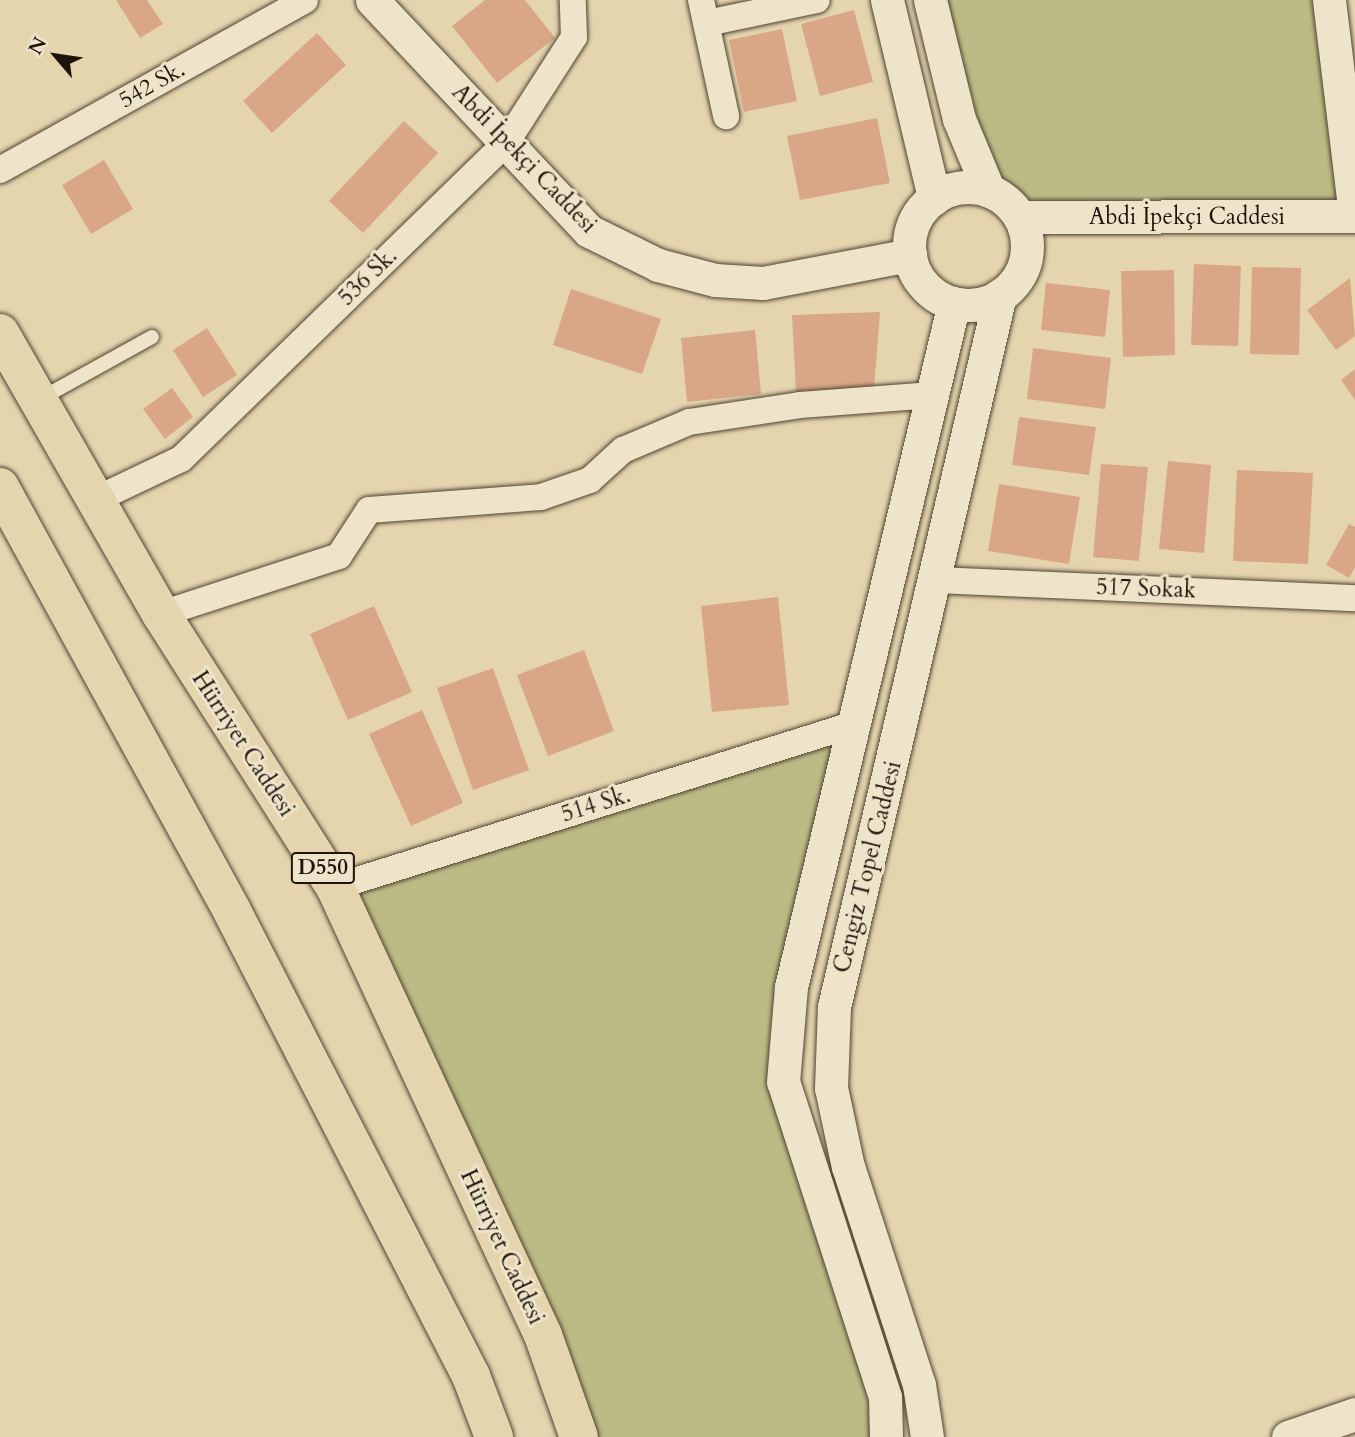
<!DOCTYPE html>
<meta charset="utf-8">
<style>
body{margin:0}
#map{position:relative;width:1355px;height:1437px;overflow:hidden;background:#e5d5ae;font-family:Cardo,serif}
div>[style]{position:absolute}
.green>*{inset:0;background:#bdbb85}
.building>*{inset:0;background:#d9a786}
.roads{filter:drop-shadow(0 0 2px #504434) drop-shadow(0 0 2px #504434)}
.service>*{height:14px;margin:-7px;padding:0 7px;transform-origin:7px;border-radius:7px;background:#eee4ca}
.minor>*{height:26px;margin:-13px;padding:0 13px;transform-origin:13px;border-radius:13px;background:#eee4ca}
.tertiary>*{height:33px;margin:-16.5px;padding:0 16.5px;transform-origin:16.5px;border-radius:16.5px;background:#eee4ca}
.tertiary>.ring{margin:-16.5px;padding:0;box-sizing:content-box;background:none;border:33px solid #eee4ca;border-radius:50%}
.trunk>*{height:38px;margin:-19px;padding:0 19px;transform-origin:19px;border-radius:19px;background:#e5d5ae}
span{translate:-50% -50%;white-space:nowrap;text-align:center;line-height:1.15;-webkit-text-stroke:6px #eee4ca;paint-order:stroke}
.shield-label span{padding:2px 5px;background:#eee4ca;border:2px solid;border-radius:5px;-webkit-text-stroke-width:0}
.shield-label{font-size:21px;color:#1f140b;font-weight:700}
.street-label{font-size:23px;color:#1f140b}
.north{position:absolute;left:21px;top:21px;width:70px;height:70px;-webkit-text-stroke:5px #eee4ca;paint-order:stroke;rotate:299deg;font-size:19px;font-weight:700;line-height:28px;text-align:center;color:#1f140b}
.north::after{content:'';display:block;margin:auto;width:24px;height:32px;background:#1f140b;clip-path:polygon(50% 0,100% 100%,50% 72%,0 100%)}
</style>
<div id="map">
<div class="green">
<i style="clip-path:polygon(930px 0,1329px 0,1355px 216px,1012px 206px,1002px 197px)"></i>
<i style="clip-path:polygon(858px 723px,783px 1082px,886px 1437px,591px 1437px,335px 887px)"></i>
</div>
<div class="building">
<i style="clip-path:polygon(116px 0,147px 0,163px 24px,140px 38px)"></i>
<i style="clip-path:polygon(485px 0,525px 0,555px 38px,497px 83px,452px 26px)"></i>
<i style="clip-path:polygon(854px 10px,873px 82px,820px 96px,801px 24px)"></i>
<i style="clip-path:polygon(782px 29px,797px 101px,744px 112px,729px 40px)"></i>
<i style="clip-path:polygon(317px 33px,346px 65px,272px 133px,243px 101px)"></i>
<i style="clip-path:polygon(877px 118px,890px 183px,800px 200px,787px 136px)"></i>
<i style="clip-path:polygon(404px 121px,438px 153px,363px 233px,329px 201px)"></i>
<i style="clip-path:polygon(104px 160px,133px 209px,91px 234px,62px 185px)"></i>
<i style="clip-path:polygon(1194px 264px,1241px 266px,1238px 346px,1191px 345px)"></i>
<i style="clip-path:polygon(1252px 267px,1301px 268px,1299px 355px,1250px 354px)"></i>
<i style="clip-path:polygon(1174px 270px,1175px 355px,1123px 357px,1121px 271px)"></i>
<i style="clip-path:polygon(1350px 278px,1355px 336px,1336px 350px,1307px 310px)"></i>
<i style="clip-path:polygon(1046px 283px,1110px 290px,1105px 337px,1041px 330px)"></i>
<i style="clip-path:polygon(571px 289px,661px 319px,642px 374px,553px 345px)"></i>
<i style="clip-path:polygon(880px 312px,874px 389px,796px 392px,792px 315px)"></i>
<i style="clip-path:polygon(207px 328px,237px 375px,203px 397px,173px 350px)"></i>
<i style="clip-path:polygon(755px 330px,761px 394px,687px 402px,681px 338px)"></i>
<i style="clip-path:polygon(1033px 348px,1111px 358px,1105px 409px,1027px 399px)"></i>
<i style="clip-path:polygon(1355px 369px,1355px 400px,1341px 380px)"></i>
<i style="clip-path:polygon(172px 388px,193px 417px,165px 439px,143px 409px)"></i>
<i style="clip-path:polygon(1019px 417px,1096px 427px,1089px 475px,1012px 465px)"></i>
<i style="clip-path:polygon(1168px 461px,1211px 465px,1204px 553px,1159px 549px)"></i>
<i style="clip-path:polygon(1101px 464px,1148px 467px,1139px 561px,1093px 557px)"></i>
<i style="clip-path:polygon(1237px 470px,1313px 473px,1308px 564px,1233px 561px)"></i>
<i style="clip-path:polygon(999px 484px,1080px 497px,1069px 564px,988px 551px)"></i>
<i style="clip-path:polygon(1349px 524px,1355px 527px,1355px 567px,1349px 578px,1326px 565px)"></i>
<i style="clip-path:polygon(778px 597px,789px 705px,712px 712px,701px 606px)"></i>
<i style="clip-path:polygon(374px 606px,412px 692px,348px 720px,310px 634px)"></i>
<i style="clip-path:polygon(584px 650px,614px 731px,548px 756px,517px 675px)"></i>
<i style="clip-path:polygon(493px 668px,529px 770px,473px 790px,437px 688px)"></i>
<i style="clip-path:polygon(422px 710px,463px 803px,411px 826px,369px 734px)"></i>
</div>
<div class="roads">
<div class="service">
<i style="left:40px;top:399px;width:128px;rotate:-29deg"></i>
</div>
<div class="minor">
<i style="left:701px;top:0;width:119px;rotate:77.8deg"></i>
<i style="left:707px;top:23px;width:112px;rotate:-11.8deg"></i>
<i style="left:0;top:170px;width:349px;rotate:-29.1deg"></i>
<i style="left:95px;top:500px;width:95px;rotate:-25.5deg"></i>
<i style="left:181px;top:459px;width:453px;rotate:-44.2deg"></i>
<i style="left:506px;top:143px;width:126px;rotate:-57.3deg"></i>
<i style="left:574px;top:37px;width:37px;rotate:-92deg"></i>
<i style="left:938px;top:580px;width:417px;rotate:2.5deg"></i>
<i style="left:161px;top:614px;width:187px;rotate:-18deg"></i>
<i style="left:339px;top:556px;width:55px;rotate:-56.9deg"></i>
<i style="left:369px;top:510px;width:172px;rotate:-4.3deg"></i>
<i style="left:541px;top:497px;width:52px;rotate:-19.1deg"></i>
<i style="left:590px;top:480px;width:45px;rotate:-42.3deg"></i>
<i style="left:623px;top:450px;width:72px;rotate:-23deg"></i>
<i style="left:689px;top:422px;width:112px;rotate:-8.7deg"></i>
<i style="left:800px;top:405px;width:133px;rotate:-4.3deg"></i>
<i style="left:335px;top:887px;width:548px;rotate:-17.41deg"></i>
</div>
<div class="tertiary">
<i style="left:372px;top:0;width:317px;rotate:46.8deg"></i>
<i style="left:589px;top:231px;width:77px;rotate:26.2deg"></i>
<i style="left:658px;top:265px;width:59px;rotate:14.7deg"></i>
<i style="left:715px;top:280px;width:48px;rotate:3.6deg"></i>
<i style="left:763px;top:283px;width:150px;rotate:-10.8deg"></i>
<i style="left:887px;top:0;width:204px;rotate:76.6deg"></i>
<i style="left:930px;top:0;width:122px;rotate:76.3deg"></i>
<i style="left:959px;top:119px;width:78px;rotate:67.4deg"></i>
<i style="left:1329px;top:0;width:217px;rotate:83.1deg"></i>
<i class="ring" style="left:909px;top:187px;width:85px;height:85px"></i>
<i style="left:1020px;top:217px;width:335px;rotate:-0.2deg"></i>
<i style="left:886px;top:1437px;width:40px;rotate:-91.4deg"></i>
<i style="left:885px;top:1397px;width:331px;rotate:-107.9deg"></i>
<i style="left:783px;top:1082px;width:95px;rotate:-85.2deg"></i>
<i style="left:791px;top:987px;width:703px;rotate:-76.6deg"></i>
<i style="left:927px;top:1437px;width:53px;rotate:-98.7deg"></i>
<i style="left:919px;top:1385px;width:229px;rotate:-108deg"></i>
<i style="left:848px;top:1167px;width:81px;rotate:-102.1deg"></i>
<i style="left:831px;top:1088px;width:81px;rotate:-87.9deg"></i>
<i style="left:834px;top:1007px;width:731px;rotate:-76.88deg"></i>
<i style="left:1288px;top:1437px;width:71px;rotate:-18.9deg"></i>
</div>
<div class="trunk">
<i style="left:0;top:333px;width:324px;rotate:60.2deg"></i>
<i style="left:161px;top:614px;width:324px;rotate:57.5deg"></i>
<i style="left:335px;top:887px;width:494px;rotate:65.1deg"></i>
<i style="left:543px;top:1335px;width:108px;rotate:70.6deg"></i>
<i style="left:0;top:487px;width:483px;rotate:61.3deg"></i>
<i style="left:232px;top:911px;width:523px;rotate:62.8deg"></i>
<i style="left:471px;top:1376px;width:65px;rotate:69.3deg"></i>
</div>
</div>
<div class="shield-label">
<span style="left:323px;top:868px">D550</span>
</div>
<div class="street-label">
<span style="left:152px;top:85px;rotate:-29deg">542 Sk.</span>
<span style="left:524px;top:159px;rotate:46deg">Abdi İpekçi Caddesi</span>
<span style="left:1187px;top:217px">Abdi İpekçi Caddesi</span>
<span style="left:368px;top:277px;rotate:-44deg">536 Sk.</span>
<span style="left:1146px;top:589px;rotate:2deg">517 Sokak</span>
<span style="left:243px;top:744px;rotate:57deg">Hürriyet Caddesi</span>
<span style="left:596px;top:805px;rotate:-17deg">514 Sk.</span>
<span style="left:868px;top:867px;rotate:-76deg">Cengiz Topel Caddesi</span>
<span style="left:502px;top:1247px;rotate:65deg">Hürriyet Caddesi</span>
</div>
<div class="north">N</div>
</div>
